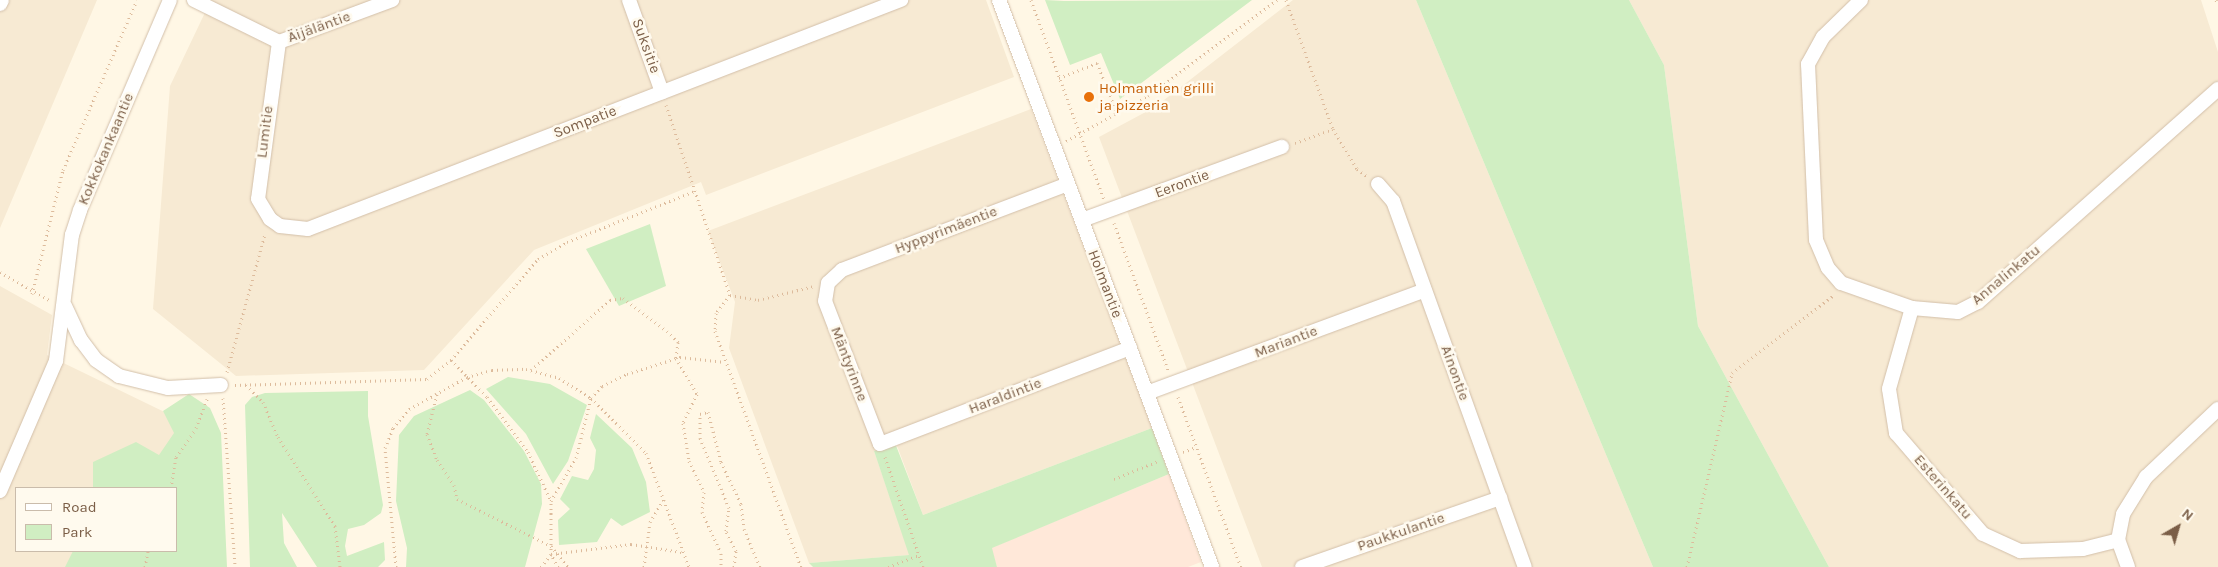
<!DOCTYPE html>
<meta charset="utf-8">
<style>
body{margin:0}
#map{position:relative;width:2218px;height:567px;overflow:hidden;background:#fff7e5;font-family:Karla,sans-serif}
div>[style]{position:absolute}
.residential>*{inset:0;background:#f7ead3}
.commercial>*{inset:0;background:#ffe8d9}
.green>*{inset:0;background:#d0eec2}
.path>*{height:3px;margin-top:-1.5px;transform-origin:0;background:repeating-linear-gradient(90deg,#ddbb9c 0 1px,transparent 0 5px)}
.roads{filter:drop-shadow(0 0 1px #d2bfa9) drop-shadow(0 0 1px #d2bfa9)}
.minor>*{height:14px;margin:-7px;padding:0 7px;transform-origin:7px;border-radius:7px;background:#fff}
.dots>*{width:14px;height:14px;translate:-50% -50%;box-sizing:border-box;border:2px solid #fffaee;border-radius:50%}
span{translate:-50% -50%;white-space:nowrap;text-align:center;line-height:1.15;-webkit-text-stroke:5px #fffaee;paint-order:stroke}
.street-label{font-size:15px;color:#7b5e47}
.food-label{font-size:15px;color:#c56008}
.left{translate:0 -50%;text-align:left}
.legend{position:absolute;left:15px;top:487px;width:162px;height:65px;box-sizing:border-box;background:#fffaee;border:1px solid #cabcab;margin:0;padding:6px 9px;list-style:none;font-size:15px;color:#7b5e47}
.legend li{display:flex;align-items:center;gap:10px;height:25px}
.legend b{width:25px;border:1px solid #cabcab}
.north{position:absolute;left:2153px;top:502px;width:50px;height:50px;-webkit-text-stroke:4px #fffaee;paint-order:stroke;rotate:38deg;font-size:14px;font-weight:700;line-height:20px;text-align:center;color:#7b5e47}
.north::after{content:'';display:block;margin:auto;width:18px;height:22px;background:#7b5e47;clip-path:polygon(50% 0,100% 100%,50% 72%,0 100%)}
</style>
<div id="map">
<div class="residential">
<i style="clip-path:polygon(0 0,97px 0,0 228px)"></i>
<i style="clip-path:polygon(211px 0,986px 0,1014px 77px,706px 195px,701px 182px,534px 250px,424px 370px,236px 376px,153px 309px,170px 86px)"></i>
<i style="clip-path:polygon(1293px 0,1416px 0,1653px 567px,1262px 567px,1099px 137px,1155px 107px)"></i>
<i style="clip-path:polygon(1629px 0,2201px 0,2218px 52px,2218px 567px,1829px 567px,1698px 326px,1664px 65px)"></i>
<i style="clip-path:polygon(1031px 109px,1152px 428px,923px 515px,896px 443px,874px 451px,910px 555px,809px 563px,729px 348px,735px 302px,708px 231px)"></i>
<i style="clip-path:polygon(0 286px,52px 315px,47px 355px,183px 421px,147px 488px,16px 488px,16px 551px,114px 551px,105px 567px,0 567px)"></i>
</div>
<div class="commercial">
<i style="clip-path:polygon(1169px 474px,1201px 562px,1188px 567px,997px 567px,991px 548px)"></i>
</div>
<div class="green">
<i style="clip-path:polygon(1045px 0,1064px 1px,1252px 0,1120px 99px,1101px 53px,1070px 65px)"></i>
<i style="clip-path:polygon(1416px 0,1629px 0,1664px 65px,1698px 326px,1829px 567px,1653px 567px)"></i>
<i style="clip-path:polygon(650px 224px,666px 286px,619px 306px,586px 249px)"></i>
<i style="clip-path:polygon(508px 377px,550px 384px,587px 405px,568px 461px,553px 484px,526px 434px,486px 389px)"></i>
<i style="clip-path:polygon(470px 390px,484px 400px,524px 451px,541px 484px,542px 504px,525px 567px,406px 567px,407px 548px,396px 501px,399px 435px,414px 416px)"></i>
<i style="clip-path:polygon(368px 391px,368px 416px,383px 505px,381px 513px,364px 525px,348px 529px,345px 546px,347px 556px,384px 542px,385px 560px,378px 567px,317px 567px,282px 513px,284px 543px,297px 567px,250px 567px,245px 405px,252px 397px,265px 393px)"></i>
<i style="clip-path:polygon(189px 394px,210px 408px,221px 433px,227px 567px,65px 567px,73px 551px,176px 551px,176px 488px,93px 488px,93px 462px,136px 442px,159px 455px,174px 433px,163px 411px)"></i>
<i style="clip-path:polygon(596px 414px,632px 448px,646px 482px,650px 512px,622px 526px,611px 518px,597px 542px,559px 545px,558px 520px,570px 509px,560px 499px,572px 476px,588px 480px,594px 469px,596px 450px,590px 438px)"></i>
<i style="clip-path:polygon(1152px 428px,1169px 474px,992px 548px,997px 567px,813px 567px,809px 563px,909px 555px,874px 451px,895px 443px,923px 515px)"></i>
</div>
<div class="path">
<i style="left:1031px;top:0;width:212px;rotate:69.9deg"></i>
<i style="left:1286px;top:0;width:137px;rotate:70deg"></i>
<i style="left:1333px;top:129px;width:47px;rotate:59deg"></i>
<i style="left:1357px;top:169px;width:14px;rotate:36deg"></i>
<i style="left:2216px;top:0;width:4px;rotate:63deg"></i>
<i style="left:1059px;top:78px;width:41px;rotate:-21.5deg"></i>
<i style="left:1097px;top:63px;width:54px;rotate:68.2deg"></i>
<i style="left:666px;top:105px;width:200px;rotate:71.4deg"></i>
<i style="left:730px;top:295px;width:23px;rotate:128deg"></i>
<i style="left:716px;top:313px;width:18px;rotate:93deg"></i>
<i style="left:715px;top:331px;width:251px;rotate:70deg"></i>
<i style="left:1066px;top:141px;width:94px;rotate:-28.8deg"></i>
<i style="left:1148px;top:96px;width:161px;rotate:-36.7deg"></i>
<i style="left:1295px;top:143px;width:40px;rotate:-20.2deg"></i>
<i style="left:1114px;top:223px;width:157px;rotate:69.8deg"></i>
<i style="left:0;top:272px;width:56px;rotate:29.7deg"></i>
<i style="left:32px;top:294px;width:128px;rotate:-76deg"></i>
<i style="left:63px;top:170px;width:185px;rotate:-66.5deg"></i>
<i style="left:730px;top:295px;width:28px;rotate:10deg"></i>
<i style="left:758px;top:300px;width:58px;rotate:-14deg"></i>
<i style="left:451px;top:360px;width:52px;rotate:45.8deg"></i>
<i style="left:487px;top:397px;width:69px;rotate:53.3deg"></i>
<i style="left:528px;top:452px;width:54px;rotate:64.9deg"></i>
<i style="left:531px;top:370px;width:106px;rotate:-41.5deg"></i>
<i style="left:610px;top:300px;width:13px;rotate:-9deg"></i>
<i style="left:623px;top:298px;width:55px;rotate:36.9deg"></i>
<i style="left:667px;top:331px;width:16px;rotate:45deg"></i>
<i style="left:678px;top:342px;width:16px;rotate:97deg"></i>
<i style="left:676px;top:358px;width:42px;rotate:59.7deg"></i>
<i style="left:697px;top:394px;width:32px;rotate:116deg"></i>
<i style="left:683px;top:423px;width:38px;rotate:81deg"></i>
<i style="left:689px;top:461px;width:34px;rotate:64deg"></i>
<i style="left:704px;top:492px;width:20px;rotate:96deg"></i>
<i style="left:702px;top:512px;width:45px;rotate:65.1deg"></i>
<i style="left:721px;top:553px;width:14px;rotate:90deg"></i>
<i style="left:227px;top:372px;width:143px;rotate:-74.6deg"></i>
<i style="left:235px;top:385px;width:192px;rotate:-1.8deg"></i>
<i style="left:427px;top:379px;width:31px;rotate:-38deg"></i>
<i style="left:451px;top:360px;width:133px;rotate:-49.3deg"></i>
<i style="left:538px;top:259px;width:34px;rotate:-30deg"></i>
<i style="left:567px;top:242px;width:138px;rotate:-21.7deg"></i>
<i style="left:246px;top:385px;width:24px;rotate:45deg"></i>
<i style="left:263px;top:402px;width:38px;rotate:67deg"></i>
<i style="left:278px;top:437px;width:106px;rotate:57.4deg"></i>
<i style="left:335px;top:526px;width:41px;rotate:83deg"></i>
<i style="left:437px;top:394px;width:41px;rotate:104deg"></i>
<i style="left:427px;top:434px;width:28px;rotate:69deg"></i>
<i style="left:437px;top:460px;width:30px;rotate:56deg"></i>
<i style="left:454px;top:485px;width:14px;rotate:78deg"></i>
<i style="left:457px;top:499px;width:105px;rotate:26.6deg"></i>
<i style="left:551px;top:546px;width:27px;rotate:51deg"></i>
<i style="left:1178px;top:397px;width:181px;rotate:69.7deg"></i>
<i style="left:223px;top:398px;width:169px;rotate:85.9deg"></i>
<i style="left:1183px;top:452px;width:14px;rotate:-21deg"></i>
<i style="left:885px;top:457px;width:116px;rotate:70.9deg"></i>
<i style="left:1114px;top:479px;width:48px;rotate:-22.2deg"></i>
<i style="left:171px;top:488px;width:31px;rotate:-81deg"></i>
<i style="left:176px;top:457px;width:35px;rotate:-55deg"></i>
<i style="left:196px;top:428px;width:31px;rotate:-69deg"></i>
<i style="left:145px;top:567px;width:16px;rotate:-79deg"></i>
<i style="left:396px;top:567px;width:120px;rotate:-95.3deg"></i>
<i style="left:385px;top:448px;width:22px;rotate:-68deg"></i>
<i style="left:393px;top:428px;width:25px;rotate:-50deg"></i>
<i style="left:409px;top:409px;width:66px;rotate:-28.9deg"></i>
<i style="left:467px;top:377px;width:26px;rotate:-16deg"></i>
<i style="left:492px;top:370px;width:34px;rotate:-2deg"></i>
<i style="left:526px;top:369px;width:34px;rotate:15deg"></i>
<i style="left:559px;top:378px;width:38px;rotate:32deg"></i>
<i style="left:591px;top:398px;width:78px;rotate:45deg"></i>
<i style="left:646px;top:453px;width:122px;rotate:69.3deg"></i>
<i style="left:541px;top:567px;width:16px;rotate:-52deg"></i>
<i style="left:551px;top:554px;width:53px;rotate:-90deg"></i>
<i style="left:551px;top:501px;width:50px;rotate:-59.8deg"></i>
<i style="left:576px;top:458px;width:62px;rotate:-76deg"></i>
<i style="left:591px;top:398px;width:16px;rotate:-47deg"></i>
<i style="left:602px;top:386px;width:28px;rotate:-26deg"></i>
<i style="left:627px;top:374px;width:56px;rotate:-17.8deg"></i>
<i style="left:680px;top:357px;width:45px;rotate:6.3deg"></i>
<i style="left:558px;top:567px;width:15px;rotate:-118deg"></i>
<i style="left:551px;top:554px;width:81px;rotate:-7.1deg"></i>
<i style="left:631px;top:544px;width:51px;rotate:9.1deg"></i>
<i style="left:644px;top:567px;width:45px;rotate:-82.4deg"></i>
<i style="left:650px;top:522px;width:27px;rotate:-59deg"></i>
<i style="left:734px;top:567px;width:16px;rotate:-83deg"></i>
<i style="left:736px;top:551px;width:22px;rotate:-117deg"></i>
<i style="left:726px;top:531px;width:23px;rotate:-83deg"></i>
<i style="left:729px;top:508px;width:76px;rotate:-112.5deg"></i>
<i style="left:700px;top:438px;width:24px;rotate:-90deg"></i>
<i style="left:700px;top:414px;width:8px;rotate:-14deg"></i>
<i style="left:708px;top:412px;width:52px;rotate:75.4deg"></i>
<i style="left:721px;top:462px;width:47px;rotate:64.5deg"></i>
<i style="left:741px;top:504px;width:25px;rotate:83deg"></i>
<i style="left:744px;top:529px;width:41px;rotate:67.2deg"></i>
<i style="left:888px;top:567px;width:33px;rotate:-21deg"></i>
<i style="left:1687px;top:567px;width:199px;rotate:-76.9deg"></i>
<i style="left:1732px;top:373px;width:128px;rotate:-37.4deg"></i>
</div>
<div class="roads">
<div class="minor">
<i style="left:194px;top:0;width:95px;rotate:26.3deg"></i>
<i style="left:279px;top:42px;width:121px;rotate:-20.4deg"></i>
<i style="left:629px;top:0;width:98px;rotate:70.3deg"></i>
<i style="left:999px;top:0;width:606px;rotate:69.41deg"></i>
<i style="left:1861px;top:0;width:53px;rotate:135.8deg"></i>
<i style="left:1823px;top:37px;width:31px;rotate:119deg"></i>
<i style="left:1808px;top:64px;width:176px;rotate:87.4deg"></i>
<i style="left:1816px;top:240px;width:30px;rotate:67deg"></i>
<i style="left:1828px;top:268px;width:20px;rotate:49deg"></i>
<i style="left:1841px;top:283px;width:75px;rotate:19.4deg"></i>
<i style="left:1912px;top:308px;width:46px;rotate:5deg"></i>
<i style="left:1958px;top:312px;width:22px;rotate:-27deg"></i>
<i style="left:1978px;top:302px;width:321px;rotate:-41.6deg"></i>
<i style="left:0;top:4px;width:4px;rotate:-63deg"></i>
<i style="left:279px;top:42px;width:158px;rotate:97.6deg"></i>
<i style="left:258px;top:199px;width:23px;rotate:59deg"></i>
<i style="left:270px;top:219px;width:12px;rotate:35deg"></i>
<i style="left:280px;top:226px;width:28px;rotate:6deg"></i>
<i style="left:308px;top:229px;width:636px;rotate:-21.12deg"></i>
<i style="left:1068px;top:184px;width:242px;rotate:159.2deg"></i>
<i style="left:842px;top:270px;width:19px;rotate:137deg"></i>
<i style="left:828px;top:283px;width:18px;rotate:99deg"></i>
<i style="left:825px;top:301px;width:153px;rotate:69deg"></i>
<i style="left:880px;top:444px;width:268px;rotate:-21deg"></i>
<i style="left:1378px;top:184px;width:23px;rotate:49deg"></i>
<i style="left:1393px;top:201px;width:389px;rotate:70.2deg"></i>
<i style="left:1082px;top:220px;width:213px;rotate:-20.1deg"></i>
<i style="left:65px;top:306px;width:38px;rotate:65deg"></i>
<i style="left:81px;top:340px;width:25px;rotate:53deg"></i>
<i style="left:96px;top:360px;width:28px;rotate:35deg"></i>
<i style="left:119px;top:376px;width:50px;rotate:13.8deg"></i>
<i style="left:168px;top:388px;width:53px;rotate:-3.2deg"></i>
<i style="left:1912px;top:308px;width:84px;rotate:105.9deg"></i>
<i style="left:1889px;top:389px;width:45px;rotate:81deg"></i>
<i style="left:1896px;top:433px;width:133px;rotate:49.3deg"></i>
<i style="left:1983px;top:534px;width:41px;rotate:24.7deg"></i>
<i style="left:2020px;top:551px;width:63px;rotate:-1.8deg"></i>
<i style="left:2083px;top:549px;width:36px;rotate:-14deg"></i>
<i style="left:1147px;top:393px;width:296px;rotate:-20.3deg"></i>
<i style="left:0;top:491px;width:142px;rotate:-66.7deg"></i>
<i style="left:56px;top:361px;width:127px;rotate:-82.8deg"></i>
<i style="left:72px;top:235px;width:26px;rotate:-72deg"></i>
<i style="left:80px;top:210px;width:228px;rotate:-66.8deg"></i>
<i style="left:1302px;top:567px;width:210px;rotate:-19.2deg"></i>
<i style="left:2128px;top:567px;width:29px;rotate:-110deg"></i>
<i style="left:2118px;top:540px;width:26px;rotate:-79deg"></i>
<i style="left:2123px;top:514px;width:44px;rotate:-58.1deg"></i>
<i style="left:2146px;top:477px;width:99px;rotate:-43.4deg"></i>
</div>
</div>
<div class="dots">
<i style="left:1089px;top:97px;background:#e8710a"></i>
</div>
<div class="street-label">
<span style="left:319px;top:27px;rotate:-20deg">Äijäläntie</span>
<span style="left:646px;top:46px;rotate:70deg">Suksitie</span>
<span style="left:585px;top:122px;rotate:-21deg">Sompatie</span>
<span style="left:265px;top:132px;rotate:-83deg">Lumitie</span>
<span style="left:106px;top:149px;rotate:-67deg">Kokkokankaantie</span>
<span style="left:1182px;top:184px;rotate:-20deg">Eerontie</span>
<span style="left:946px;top:230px;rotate:-21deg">Hyppyrimäentie</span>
<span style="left:2006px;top:275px;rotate:-40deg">Annalinkatu</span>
<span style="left:1105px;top:284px;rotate:69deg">Holmantie</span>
<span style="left:1286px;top:342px;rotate:-21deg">Mariantie</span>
<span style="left:849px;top:364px;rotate:69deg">Mäntyrinne</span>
<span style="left:1455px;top:373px;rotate:70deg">Ainontie</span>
<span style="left:1005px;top:396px;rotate:-21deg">Haraldintie</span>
<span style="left:1943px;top:487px;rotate:49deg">Esterinkatu</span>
<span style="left:1401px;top:532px;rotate:-19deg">Paukkulantie</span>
</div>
<div class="food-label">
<span class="left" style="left:1099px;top:97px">Holmantien grilli<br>ja pizzeria</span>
</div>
<ul class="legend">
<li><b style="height:6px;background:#fff"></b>Road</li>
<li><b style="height:14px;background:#d0eec2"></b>Park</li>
</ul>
<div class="north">N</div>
</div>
